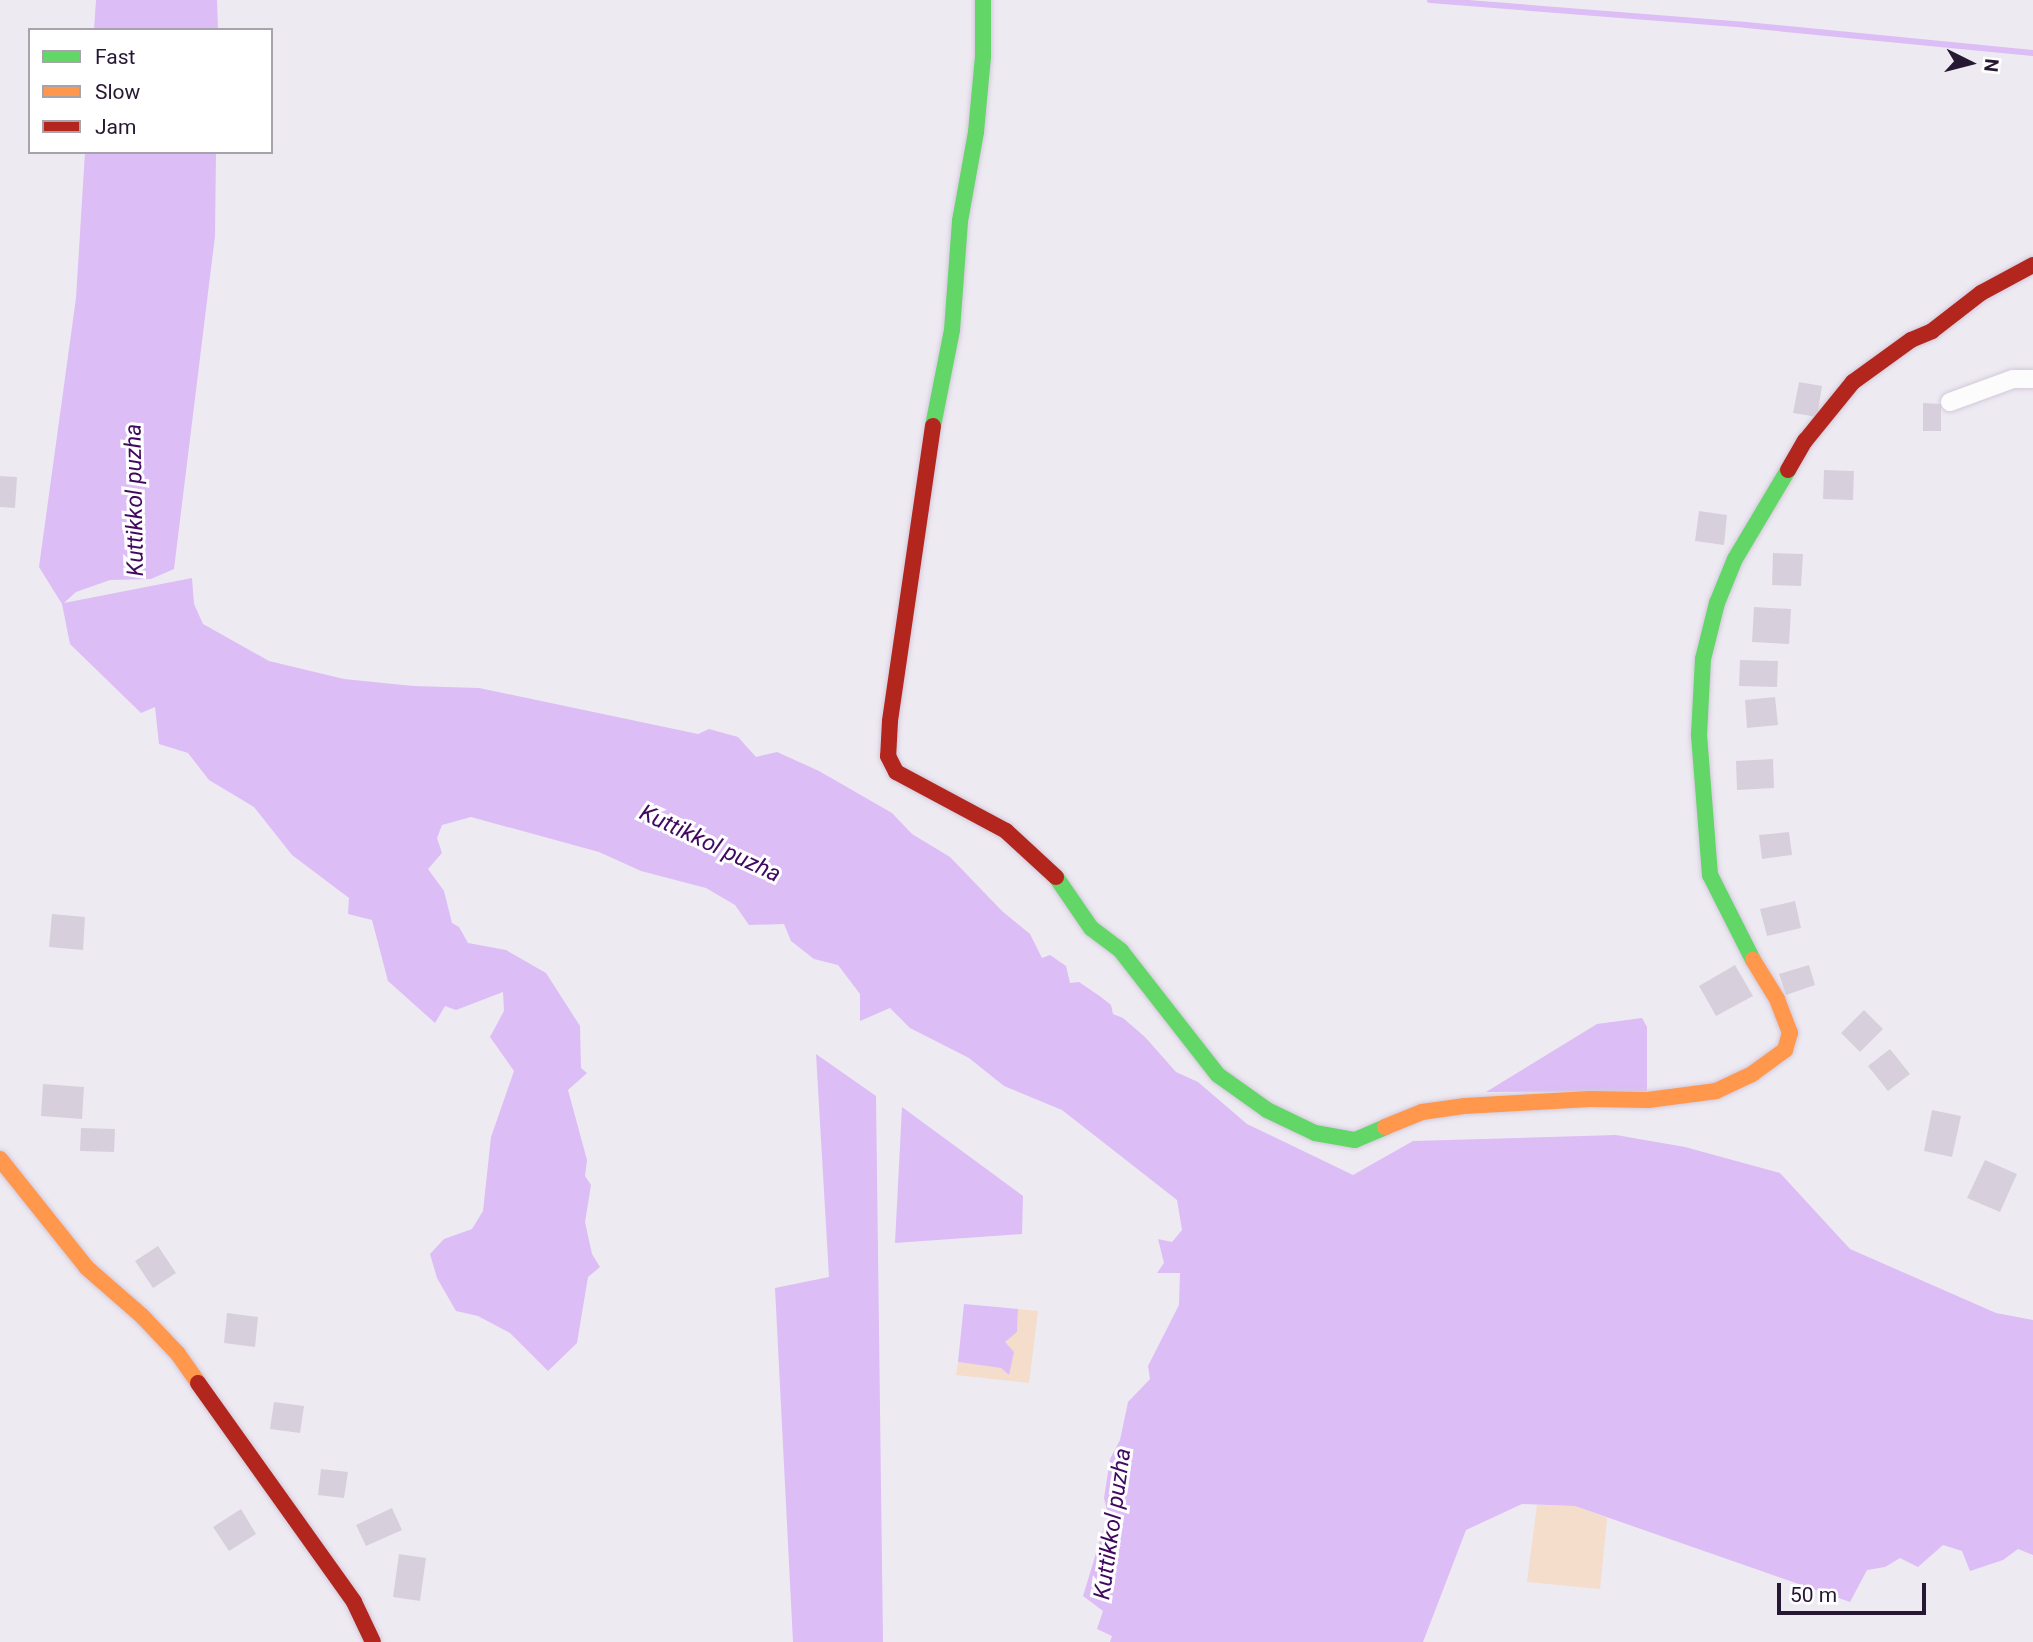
<!DOCTYPE html>
<style>
body{margin:0}
#map{position:relative;width:2033px;height:1642px;overflow:hidden;background:#eeeaf2;font-family:Roboto,sans-serif}
div>[style]{position:absolute}
.green>*{inset:0;background:#f4ddca}
.water>*{inset:0;background:#dcbdf6}
.stream>*{height:6px;margin:-3px;padding:0 3px;transform-origin:3px;border-radius:3px;background:#dcbdf6}
.building>*{inset:0;background:#d7d0dc}
.roads{filter:drop-shadow(0 0 2px #d2c9da) drop-shadow(0 0 2px #d2c9da)}
.street>*{height:18px;margin:-9px;padding:0 9px;transform-origin:9px;border-radius:9px;background:#fcfcfd}
.fast>*{height:16px;margin:-8px;padding:0 8px;transform-origin:8px;border-radius:8px;background:#63d668}
.slow>*{height:16px;margin:-8px;padding:0 8px;transform-origin:8px;border-radius:8px;background:#ff974d}
.jam>*{height:16px;margin:-8px;padding:0 8px;transform-origin:8px;border-radius:8px;background:#b3261e}
span{translate:-50% -50%;white-space:nowrap;text-align:center;line-height:1.15;-webkit-text-stroke:6px #fff;paint-order:stroke}
.water-label{font-size:23px;color:#40085f;font-style:italic}
.legend{position:absolute;left:28px;top:28px;width:245px;height:126px;box-sizing:border-box;background:#fff;border:2px solid #a8a2ad;margin:0;padding:9px 12px;list-style:none;font-size:21px;color:#261732}
.legend li{display:flex;align-items:center;gap:14px;height:35px}
.legend b{width:35px;border:2px solid #a8a2ad}
.north{position:absolute;left:1935px;top:28px;width:70px;height:70px;-webkit-text-stroke:5px #fff;paint-order:stroke;rotate:96deg;font-size:19px;font-weight:700;line-height:28px;text-align:center;color:#261732}
.north::after{content:'';display:block;margin:auto;width:24px;height:32px;background:#261732;clip-path:polygon(50% 0,100% 100%,50% 72%,0 100%)}
.scale{position:absolute;left:1777px;top:1583px;width:149px;height:32px;box-sizing:border-box;border:4px solid #261732;border-top:0;padding-left:9px;font-size:21px;line-height:24px;white-space:nowrap;color:#261732;-webkit-text-stroke:5px #fff;paint-order:stroke}
</style>
<div id="map">
<div class="green">
<i style="clip-path:polygon(1018px 1309px,1038px 1311px,1029px 1383px,956px 1375px,958px 1362px,1001px 1368px,1009px 1375px,1005px 1342px,1017px 1332px)"></i>
<i style="clip-path:polygon(1537px 1505px,1575px 1506px,1607px 1518px,1600px 1589px,1527px 1582px)"></i>
</div>
<div class="water">
<i style="clip-path:polygon(96px 0,217px 0,218px 30px,94px 30px)"></i>
<i style="clip-path:polygon(85px 152px,216px 152px,215px 236px,174px 569px,151px 579px,110px 580px,76px 592px,64px 603px,192px 578px,194px 604px,203px 624px,269px 661px,344px 679px,413px 686px,479px 688px,698px 734px,709px 729px,738px 737px,756px 757px,777px 752px,819px 771px,892px 813px,912px 834px,950px 857px,1002px 911px,1030px 934px,1042px 958px,1050px 955px,1066px 966px,1070px 983px,1079px 982px,1101px 997px,1111px 1005px,1113px 1014px,1123px 1018px,1145px 1037px,1176px 1072px,1198px 1082px,1247px 1124px,1353px 1175px,1413px 1141px,1616px 1135px,1685px 1147px,1780px 1173px,1850px 1249px,1996px 1313px,2033px 1320px,2033px 1555px,2018px 1549px,2003px 1560px,1970px 1571px,1962px 1551px,1943px 1545px,1918px 1567px,1900px 1558px,1885px 1567px,1867px 1570px,1850px 1602px,1575px 1506px,1522px 1504px,1466px 1530px,1423px 1642px,1110px 1642px,1112px 1636px,1097px 1629px,1103px 1611px,1083px 1596px,1108px 1514px,1104px 1498px,1110px 1459px,1120px 1440px,1128px 1402px,1150px 1379px,1148px 1366px,1179px 1305px,1180px 1273px,1157px 1273px,1164px 1263px,1158px 1239px,1172px 1242px,1182px 1230px,1177px 1200px,1062px 1110px,1004px 1086px,969px 1058px,910px 1028px,890px 1008px,860px 1021px,860px 994px,838px 965px,814px 959px,791px 941px,784px 924px,749px 925px,735px 905px,706px 888px,641px 871px,599px 852px,471px 817px,442px 825px,437px 838px,442px 853px,428px 869px,444px 891px,452px 923px,459px 927px,468px 943px,506px 950px,546px 973px,580px 1026px,581px 1068px,587px 1073px,568px 1090px,587px 1160px,585px 1176px,591px 1185px,585px 1222px,592px 1254px,600px 1267px,588px 1277px,577px 1343px,548px 1371px,510px 1333px,478px 1316px,456px 1311px,437px 1278px,430px 1254px,444px 1239px,472px 1229px,483px 1211px,491px 1137px,514px 1071px,490px 1037px,504px 1011px,503px 992px,456px 1010px,445px 1006px,435px 1023px,388px 981px,372px 920px,348px 914px,349px 898px,292px 855px,254px 807px,209px 780px,188px 753px,159px 744px,155px 707px,141px 713px,70px 644px,62px 604px,39px 567px,76px 298px)"></i>
<i style="clip-path:polygon(1642px 1018px,1647px 1027px,1647px 1091px,1486px 1092px,1597px 1024px)"></i>
<i style="clip-path:polygon(816px 1054px,876px 1096px,883px 1642px,793px 1642px,775px 1288px,829px 1277px)"></i>
<i style="clip-path:polygon(902px 1107px,1023px 1196px,1022px 1234px,895px 1243px)"></i>
<i style="clip-path:polygon(964px 1304px,1018px 1309px,1017px 1332px,1005px 1342px,1014px 1352px,1009px 1375px,1001px 1368px,958px 1362px)"></i>
</div>
<div class="stream">
<i style="left:1430px;top:0;width:317px;rotate:4.5deg"></i>
<i style="left:1746px;top:25px;width:288px;rotate:5.6deg"></i>
</div>
<div class="building">
<i style="clip-path:polygon(1799px 382px,1822px 386px,1817px 417px,1793px 413px)"></i>
<i style="clip-path:polygon(1923px 403px,1941px 404px,1941px 431px,1923px 431px)"></i>
<i style="clip-path:polygon(1824px 470px,1854px 471px,1853px 500px,1823px 499px)"></i>
<i style="clip-path:polygon(0 476px,17px 477px,15px 508px,0 507px)"></i>
<i style="clip-path:polygon(1699px 511px,1727px 515px,1724px 545px,1695px 541px)"></i>
<i style="clip-path:polygon(1773px 553px,1803px 554px,1801px 586px,1772px 585px)"></i>
<i style="clip-path:polygon(1754px 607px,1791px 609px,1789px 644px,1752px 642px)"></i>
<i style="clip-path:polygon(1740px 660px,1778px 661px,1777px 687px,1739px 686px)"></i>
<i style="clip-path:polygon(1775px 697px,1778px 725px,1747px 728px,1745px 700px)"></i>
<i style="clip-path:polygon(1773px 759px,1774px 788px,1737px 790px,1736px 761px)"></i>
<i style="clip-path:polygon(1789px 832px,1792px 855px,1762px 859px,1759px 835px)"></i>
<i style="clip-path:polygon(1795px 901px,1801px 928px,1767px 936px,1760px 909px)"></i>
<i style="clip-path:polygon(52px 914px,85px 917px,83px 950px,49px 947px)"></i>
<i style="clip-path:polygon(1735px 965px,1753px 996px,1716px 1016px,1699px 986px)"></i>
<i style="clip-path:polygon(1809px 965px,1815px 985px,1786px 995px,1779px 974px)"></i>
<i style="clip-path:polygon(1864px 1010px,1883px 1029px,1860px 1052px,1841px 1033px)"></i>
<i style="clip-path:polygon(1890px 1049px,1910px 1074px,1888px 1091px,1868px 1066px)"></i>
<i style="clip-path:polygon(43px 1084px,84px 1087px,82px 1119px,41px 1116px)"></i>
<i style="clip-path:polygon(1932px 1110px,1961px 1116px,1952px 1157px,1924px 1151px)"></i>
<i style="clip-path:polygon(81px 1128px,115px 1129px,114px 1152px,80px 1151px)"></i>
<i style="clip-path:polygon(1985px 1160px,2017px 1174px,2000px 1212px,1967px 1198px)"></i>
<i style="clip-path:polygon(158px 1246px,176px 1273px,153px 1288px,135px 1261px)"></i>
<i style="clip-path:polygon(227px 1313px,258px 1317px,255px 1347px,224px 1343px)"></i>
<i style="clip-path:polygon(274px 1402px,304px 1406px,300px 1433px,270px 1429px)"></i>
<i style="clip-path:polygon(321px 1469px,348px 1472px,344px 1498px,318px 1495px)"></i>
<i style="clip-path:polygon(392px 1508px,402px 1530px,366px 1546px,356px 1525px)"></i>
<i style="clip-path:polygon(241px 1509px,256px 1534px,229px 1551px,213px 1527px)"></i>
<i style="clip-path:polygon(399px 1554px,426px 1558px,420px 1601px,393px 1597px)"></i>
</div>
<div class="roads">
<div class="street">
<i style="left:1950px;top:402px;width:67px;rotate:-20.1deg"></i>
<i style="left:2013px;top:379px;width:20px"></i>
</div>
<div class="fast">
<i style="left:933px;top:426px;width:98px;rotate:-78.8deg"></i>
<i style="left:952px;top:330px;width:109px;rotate:-85.8deg"></i>
<i style="left:960px;top:221px;width:90px;rotate:-79.8deg"></i>
<i style="left:976px;top:132px;width:76px;rotate:-84.7deg"></i>
<i style="left:983px;top:56px;width:56px;rotate:-90deg"></i>
<i style="left:1056px;top:877px;width:62px;rotate:55.5deg"></i>
<i style="left:1091px;top:928px;width:38px;rotate:37deg"></i>
<i style="left:1121px;top:951px;width:157px;rotate:52deg"></i>
<i style="left:1218px;top:1075px;width:60px;rotate:35.5deg"></i>
<i style="left:1267px;top:1110px;width:53px;rotate:25.6deg"></i>
<i style="left:1315px;top:1133px;width:41px;rotate:9.9deg"></i>
<i style="left:1355px;top:1140px;width:33px;rotate:-23deg"></i>
<i style="left:1753px;top:960px;width:95px;rotate:-116.8deg"></i>
<i style="left:1710px;top:875px;width:140px;rotate:-94.5deg"></i>
<i style="left:1699px;top:735px;width:76px;rotate:-87deg"></i>
<i style="left:1703px;top:659px;width:58px;rotate:-76deg"></i>
<i style="left:1717px;top:603px;width:48px;rotate:-67.8deg"></i>
<i style="left:1735px;top:559px;width:104px;rotate:-59.2deg"></i>
</div>
<div class="slow">
<i style="left:1385px;top:1127px;width:40px;rotate:-22deg"></i>
<i style="left:1422px;top:1112px;width:42px;rotate:-8.1deg"></i>
<i style="left:1464px;top:1106px;width:126px;rotate:-3.2deg"></i>
<i style="left:1590px;top:1099px;width:58px;rotate:1deg"></i>
<i style="left:1648px;top:1100px;width:69px;rotate:-7.5deg"></i>
<i style="left:1716px;top:1091px;width:40px;rotate:-25deg"></i>
<i style="left:1752px;top:1074px;width:41px;rotate:-36deg"></i>
<i style="left:1785px;top:1050px;width:18px;rotate:-74deg"></i>
<i style="left:1790px;top:1033px;width:36px;rotate:-111deg"></i>
<i style="left:1777px;top:999px;width:46px;rotate:-121.6deg"></i>
<i style="left:0;top:1159px;width:139px;rotate:51.4deg"></i>
<i style="left:87px;top:1268px;width:73px;rotate:41.1deg"></i>
<i style="left:142px;top:1316px;width:52px;rotate:46.5deg"></i>
<i style="left:178px;top:1354px;width:35px;rotate:55deg"></i>
</div>
<div class="jam">
<i style="left:933px;top:426px;width:298px;rotate:98.3deg"></i>
<i style="left:890px;top:721px;width:35px;rotate:93deg"></i>
<i style="left:888px;top:756px;width:18px;rotate:63deg"></i>
<i style="left:896px;top:772px;width:125px;rotate:28.2deg"></i>
<i style="left:1006px;top:831px;width:68px;rotate:42.6deg"></i>
<i style="left:1788px;top:470px;width:34px;rotate:-60deg"></i>
<i style="left:1805px;top:441px;width:76px;rotate:-50.9deg"></i>
<i style="left:1853px;top:382px;width:72px;rotate:-35.9deg"></i>
<i style="left:1911px;top:340px;width:23px;rotate:-23deg"></i>
<i style="left:1932px;top:331px;width:62px;rotate:-37.8deg"></i>
<i style="left:1981px;top:293px;width:59px;rotate:-28.3deg"></i>
<i style="left:198px;top:1383px;width:269px;rotate:54.5deg"></i>
<i style="left:354px;top:1602px;width:44px;rotate:64.6deg"></i>
</div>
</div>
<div class="water-label">
<span style="left:135px;top:500px;rotate:-91deg">Kuttikkol puzha</span>
<span style="left:710px;top:844px;rotate:25deg">Kuttikkol puzha</span>
<span style="left:1113px;top:1524px;rotate:-82deg">Kuttikkol puzha</span>
</div>
<ul class="legend">
<li><b style="height:9px;background:#63d668"></b>Fast</li>
<li><b style="height:9px;background:#ff974d"></b>Slow</li>
<li><b style="height:9px;background:#b3261e"></b>Jam</li>
</ul>
<div class="north">N</div>
<div class="scale">50 m</div>
</div>
